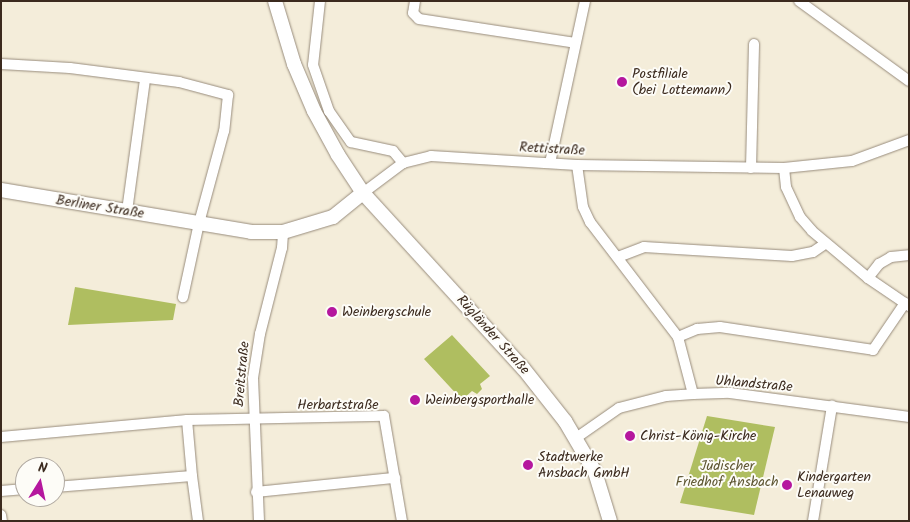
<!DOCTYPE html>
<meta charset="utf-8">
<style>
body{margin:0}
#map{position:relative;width:910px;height:522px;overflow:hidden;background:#f4edda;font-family:Kalam,sans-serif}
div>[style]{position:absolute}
.green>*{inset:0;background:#afbe60}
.roads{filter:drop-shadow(0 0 1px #988c7c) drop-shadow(0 0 1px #988c7c)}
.street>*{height:10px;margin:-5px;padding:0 5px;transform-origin:5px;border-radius:5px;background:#fff}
.secondary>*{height:14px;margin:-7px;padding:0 7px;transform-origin:7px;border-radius:7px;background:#fff}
.dots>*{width:14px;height:14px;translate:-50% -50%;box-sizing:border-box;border:2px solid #fdfcf7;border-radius:50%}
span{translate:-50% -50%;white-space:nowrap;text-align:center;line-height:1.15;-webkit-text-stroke:4px #fdfcf7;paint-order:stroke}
.poi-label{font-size:14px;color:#3b2a1e}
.left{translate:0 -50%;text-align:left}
.street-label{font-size:14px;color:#3b2a1e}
.park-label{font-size:14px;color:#5e5632}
.frame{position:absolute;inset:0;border:2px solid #3b2a1e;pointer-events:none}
.north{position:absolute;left:15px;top:457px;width:50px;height:50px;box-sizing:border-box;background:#fdfcf7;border:1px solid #afa8a0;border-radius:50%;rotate:10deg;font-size:14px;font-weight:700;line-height:20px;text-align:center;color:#3b2a1e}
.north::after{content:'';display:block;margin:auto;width:18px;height:22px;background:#b5179e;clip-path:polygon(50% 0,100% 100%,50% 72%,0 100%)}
</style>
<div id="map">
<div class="green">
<i style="clip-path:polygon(75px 287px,176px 304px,173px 320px,68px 325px)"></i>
<i style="clip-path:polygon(452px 335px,490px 376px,480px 384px,482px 389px,477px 394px,472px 391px,462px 400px,424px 359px)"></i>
<i style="clip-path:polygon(707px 416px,775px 427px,754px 515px,680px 503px)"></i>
</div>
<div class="roads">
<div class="street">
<i style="left:320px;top:1px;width:64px;rotate:96.2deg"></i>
<i style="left:313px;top:65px;width:49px;rotate:70.8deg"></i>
<i style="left:329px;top:111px;width:38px;rotate:55deg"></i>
<i style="left:351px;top:142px;width:43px;rotate:12.1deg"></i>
<i style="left:393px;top:151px;width:16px;rotate:50deg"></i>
<i style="left:415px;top:1px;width:12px;rotate:99deg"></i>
<i style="left:413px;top:13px;width:8px;rotate:45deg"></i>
<i style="left:419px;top:19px;width:158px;rotate:8.7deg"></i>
<i style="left:799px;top:1px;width:136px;rotate:36deg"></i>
<i style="left:1px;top:64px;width:69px;rotate:3.3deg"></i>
<i style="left:70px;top:68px;width:110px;rotate:7.3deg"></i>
<i style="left:179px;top:82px;width:51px;rotate:14.9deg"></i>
<i style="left:228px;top:95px;width:36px;rotate:96deg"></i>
<i style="left:224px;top:131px;width:95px;rotate:105.2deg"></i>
<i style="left:199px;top:223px;width:76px;rotate:102.2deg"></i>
<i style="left:550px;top:163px;width:166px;rotate:-77.8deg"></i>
<i style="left:577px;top:165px;width:42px;rotate:81.9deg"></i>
<i style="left:583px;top:207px;width:17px;rotate:65deg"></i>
<i style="left:590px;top:222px;width:145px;rotate:52.6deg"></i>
<i style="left:678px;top:337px;width:59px;rotate:75.3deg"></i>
<i style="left:751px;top:168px;width:124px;rotate:-88.6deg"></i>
<i style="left:784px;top:168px;width:19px;rotate:84deg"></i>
<i style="left:786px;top:187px;width:33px;rotate:65deg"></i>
<i style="left:800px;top:217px;width:18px;rotate:49deg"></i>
<i style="left:812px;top:231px;width:73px;rotate:40deg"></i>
<i style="left:868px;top:278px;width:50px;rotate:34.3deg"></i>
<i style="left:363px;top:193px;width:50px;rotate:-36.9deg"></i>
<i style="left:403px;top:163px;width:29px;rotate:-14deg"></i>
<i style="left:431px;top:156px;width:146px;rotate:3.5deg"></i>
<i style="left:577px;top:165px;width:207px;rotate:0.8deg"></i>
<i style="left:784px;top:168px;width:68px;rotate:-5.9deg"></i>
<i style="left:852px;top:161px;width:61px;rotate:-20.2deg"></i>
<i style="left:127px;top:211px;width:133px;rotate:-82.2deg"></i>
<i style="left:618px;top:257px;width:28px;rotate:-21deg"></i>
<i style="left:644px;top:247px;width:148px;rotate:3.5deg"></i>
<i style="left:792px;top:256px;width:21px;rotate:-11deg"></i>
<i style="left:813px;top:252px;width:14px;rotate:-34deg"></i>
<i style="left:868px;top:278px;width:18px;rotate:-52deg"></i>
<i style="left:879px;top:264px;width:14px;rotate:-30deg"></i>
<i style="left:891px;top:257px;width:18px;rotate:-6deg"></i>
<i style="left:678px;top:337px;width:21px;rotate:-23deg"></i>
<i style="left:697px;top:329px;width:23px;rotate:-5deg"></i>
<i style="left:720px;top:327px;width:155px;rotate:8.5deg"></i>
<i style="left:873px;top:350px;width:57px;rotate:-55.8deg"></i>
<i style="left:1px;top:437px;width:187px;rotate:-5.2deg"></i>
<i style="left:187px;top:420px;width:197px;rotate:-1.2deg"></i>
<i style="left:384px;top:416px;width:107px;rotate:80.3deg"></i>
<i style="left:576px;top:438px;width:52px;rotate:-34.9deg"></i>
<i style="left:619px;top:408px;width:49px;rotate:-14.3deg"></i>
<i style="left:666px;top:396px;width:27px;rotate:-4deg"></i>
<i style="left:693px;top:394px;width:37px;rotate:-2deg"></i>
<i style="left:730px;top:393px;width:181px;rotate:7.6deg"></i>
<i style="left:192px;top:476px;width:45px;rotate:82.4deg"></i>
<i style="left:55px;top:487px;width:137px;rotate:-4.6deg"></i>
<i style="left:192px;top:476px;width:56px;rotate:-95.1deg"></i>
<i style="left:1px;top:491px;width:24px;rotate:-5deg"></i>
<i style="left:256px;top:492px;width:140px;rotate:-5.8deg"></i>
<i style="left:1px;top:515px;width:6px;rotate:81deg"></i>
<i style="left:259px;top:521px;width:143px;rotate:-92.4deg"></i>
<i style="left:253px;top:378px;width:45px;rotate:-81deg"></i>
<i style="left:260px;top:334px;width:89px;rotate:-75.7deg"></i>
<i style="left:282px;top:248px;width:16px;rotate:-86deg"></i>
<i style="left:813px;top:521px;width:117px;rotate:-80.6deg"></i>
</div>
<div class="secondary">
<i style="left:275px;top:1px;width:66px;rotate:73.2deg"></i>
<i style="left:294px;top:64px;width:51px;rotate:66.9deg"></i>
<i style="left:314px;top:111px;width:50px;rotate:61.4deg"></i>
<i style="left:338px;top:155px;width:45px;rotate:56.7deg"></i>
<i style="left:363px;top:193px;width:237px;rotate:47.6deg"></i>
<i style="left:523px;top:368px;width:68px;rotate:51.6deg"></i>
<i style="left:565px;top:421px;width:59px;rotate:59.5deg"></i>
<i style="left:595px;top:472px;width:51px;rotate:73deg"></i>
<i style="left:1px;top:190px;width:254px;rotate:9.5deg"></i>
<i style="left:251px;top:232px;width:32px"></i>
<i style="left:283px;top:232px;width:52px;rotate:-16.7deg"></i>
<i style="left:333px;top:217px;width:38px;rotate:-39deg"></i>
</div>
</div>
<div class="dots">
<i style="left:622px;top:82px;background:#b5179e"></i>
<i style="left:332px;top:312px;background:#b5179e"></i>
<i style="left:415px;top:400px;background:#b5179e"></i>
<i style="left:630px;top:436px;background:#b5179e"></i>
<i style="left:528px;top:465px;background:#b5179e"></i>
<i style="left:787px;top:485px;background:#b5179e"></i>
</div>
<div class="poi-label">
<span class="left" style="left:632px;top:82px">Postfiliale<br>(bei Lottemann)</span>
<span class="left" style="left:342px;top:312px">Weinbergschule</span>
<span class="left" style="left:425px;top:400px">Weinbergsporthalle</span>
<span class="left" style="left:640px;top:436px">Christ-König-Kirche</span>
<span class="left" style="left:538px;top:465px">Stadtwerke<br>Ansbach GmbH</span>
<span class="left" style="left:797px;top:485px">Kindergarten<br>Lenauweg</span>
</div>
<div class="street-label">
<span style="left:552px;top:149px;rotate:3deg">Rettistraße</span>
<span style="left:100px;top:207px;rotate:9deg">Berliner Straße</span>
<span style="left:493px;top:335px;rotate:48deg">Rügländer Straße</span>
<span style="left:242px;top:374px;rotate:-85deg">Breitstraße</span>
<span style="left:754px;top:384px;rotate:5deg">Uhlandstraße</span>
<span style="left:338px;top:405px">Herbartstraße</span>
</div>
<div class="park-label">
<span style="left:727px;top:474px">Jüdischer<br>Friedhof Ansbach</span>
</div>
<div class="frame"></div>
<div class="north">N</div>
</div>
